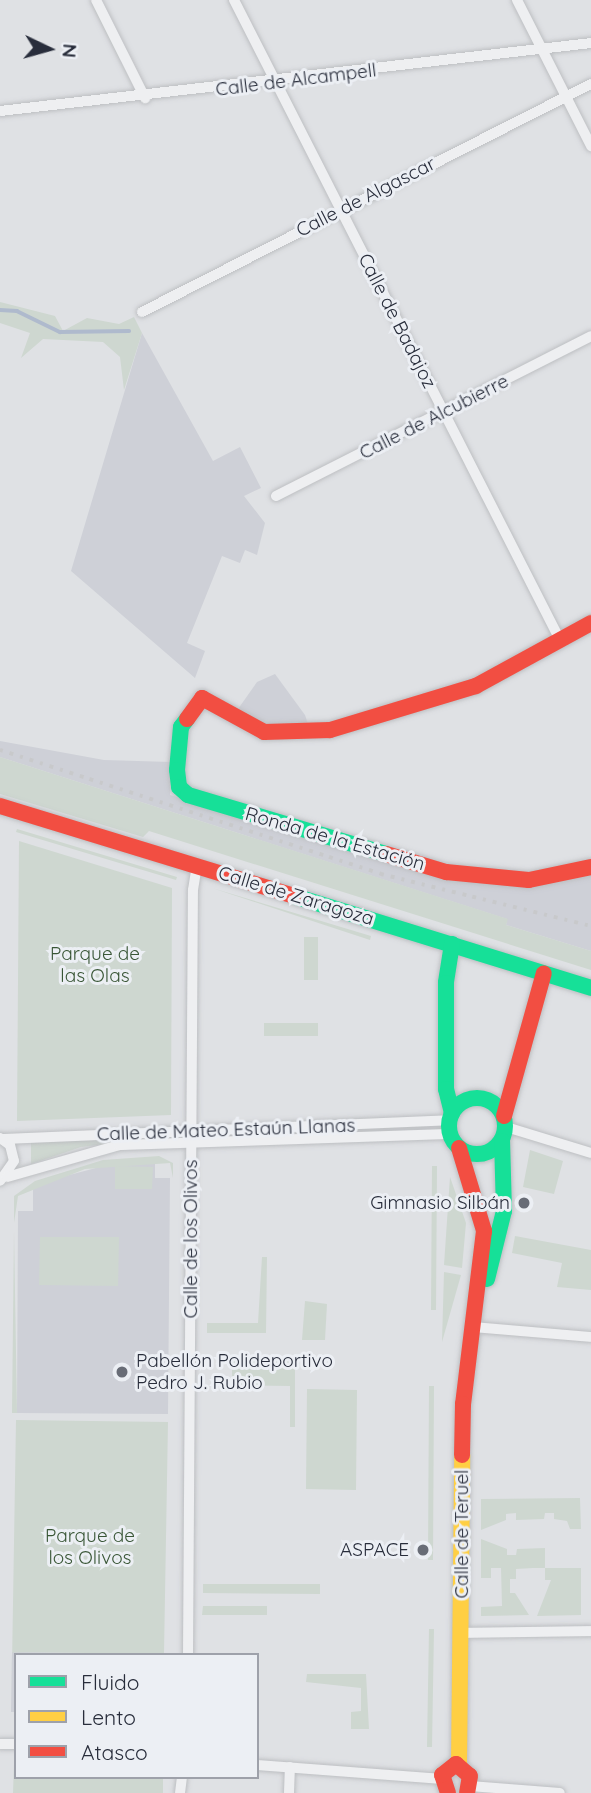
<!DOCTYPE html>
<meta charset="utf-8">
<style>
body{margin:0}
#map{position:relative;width:591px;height:1793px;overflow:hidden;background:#dfe1e4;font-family:Quicksand,sans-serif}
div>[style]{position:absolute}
.built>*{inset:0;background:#ced0d7}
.green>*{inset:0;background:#ced7d0}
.stream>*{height:3.5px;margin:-1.75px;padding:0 1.75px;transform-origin:1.75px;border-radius:1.75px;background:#afbacd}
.roads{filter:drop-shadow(0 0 2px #bdbfc2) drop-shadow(0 0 2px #bdbfc2)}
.street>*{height:10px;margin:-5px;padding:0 5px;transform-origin:5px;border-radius:5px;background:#eeeff1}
.fast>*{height:16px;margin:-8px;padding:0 8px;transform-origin:8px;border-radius:8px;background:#16e098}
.fast>.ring{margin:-8px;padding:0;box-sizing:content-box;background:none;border:16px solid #16e098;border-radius:50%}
.slow>*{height:16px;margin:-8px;padding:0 8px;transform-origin:8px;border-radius:8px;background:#ffcf43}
.jam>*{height:16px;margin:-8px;padding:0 8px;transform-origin:8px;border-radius:8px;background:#f24e42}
.rail>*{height:3.5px;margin-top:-1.75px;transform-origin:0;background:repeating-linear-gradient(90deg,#c8c9cb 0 3.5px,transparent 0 10.5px)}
.dots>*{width:19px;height:19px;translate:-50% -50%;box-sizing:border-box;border:4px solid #eceff4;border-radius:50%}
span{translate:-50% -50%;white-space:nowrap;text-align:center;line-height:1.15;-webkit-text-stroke:6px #eceff4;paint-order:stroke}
.street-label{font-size:19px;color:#282d3b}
.park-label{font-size:19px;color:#395636}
.poi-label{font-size:19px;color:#282d3b}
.right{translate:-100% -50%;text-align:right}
.left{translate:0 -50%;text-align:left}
.legend{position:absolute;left:14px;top:1653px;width:245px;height:126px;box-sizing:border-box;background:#eceff4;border:2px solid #9ea1aa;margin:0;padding:9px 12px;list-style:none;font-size:21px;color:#282d3b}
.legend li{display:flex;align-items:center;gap:14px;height:35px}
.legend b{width:35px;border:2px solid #9ea1aa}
.north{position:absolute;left:14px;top:14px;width:70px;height:70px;-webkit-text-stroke:5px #eceff4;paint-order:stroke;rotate:95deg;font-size:19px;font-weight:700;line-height:28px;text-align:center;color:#282d3b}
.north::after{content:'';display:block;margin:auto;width:24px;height:32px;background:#282d3b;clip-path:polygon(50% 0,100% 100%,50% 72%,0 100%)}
</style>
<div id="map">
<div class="built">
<i style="clip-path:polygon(142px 333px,213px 461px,240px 447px,261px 488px,244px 496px,265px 523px,257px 555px,245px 550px,240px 563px,222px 556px,187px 643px,205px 651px,195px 678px,71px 571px)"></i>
<i style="clip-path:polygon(275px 674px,305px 715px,308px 724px,270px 727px,238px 709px,257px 682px)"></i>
<i style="clip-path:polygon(0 741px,104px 760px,171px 762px,170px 795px,445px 875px,536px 886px,591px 875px,591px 951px,506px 925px,507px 919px,0 757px)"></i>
<i style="clip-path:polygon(155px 1163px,155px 1178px,170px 1178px,168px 1414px,17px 1413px,18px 1211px,33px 1211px,33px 1189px,58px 1178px,111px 1164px)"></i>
<i style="clip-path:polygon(12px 1652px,166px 1654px,16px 1655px,16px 1712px,11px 1712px)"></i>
</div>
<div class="green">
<i style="clip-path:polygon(0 302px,55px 316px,63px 331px,87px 318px,119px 324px,134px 317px,142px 333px,124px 390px,120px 357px,103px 342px,43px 339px,21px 358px,30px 333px,0 323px)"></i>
<i style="clip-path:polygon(0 757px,508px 919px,506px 925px,591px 951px,591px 970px,149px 831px,143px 837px,0 794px)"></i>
<i style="clip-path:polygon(17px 829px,177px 877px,176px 880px,16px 832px)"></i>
<i style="clip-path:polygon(19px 841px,172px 888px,171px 1115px,17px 1121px)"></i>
<i style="clip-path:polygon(212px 888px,371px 936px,370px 940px)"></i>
<i style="clip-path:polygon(304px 937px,318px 937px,318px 980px,304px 980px)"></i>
<i style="clip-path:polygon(264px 1023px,318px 1023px,318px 1036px,264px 1036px)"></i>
<i style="clip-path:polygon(169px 1136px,81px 1147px,31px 1164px,31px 1141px)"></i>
<i style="clip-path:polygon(530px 1150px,563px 1161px,554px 1194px,523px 1187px)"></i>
<i style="clip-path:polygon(159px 1156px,173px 1163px,173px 1178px,170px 1163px,85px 1169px,18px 1196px,14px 1223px,14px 1196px,35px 1181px,103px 1160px)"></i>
<i style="clip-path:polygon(115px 1166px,153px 1167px,152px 1189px,115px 1189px)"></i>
<i style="clip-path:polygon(432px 1166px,437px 1166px,436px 1310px,431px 1310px)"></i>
<i style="clip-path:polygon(450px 1177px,466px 1223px,462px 1268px,444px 1265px)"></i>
<i style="clip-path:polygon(14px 1231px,17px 1413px,12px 1413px)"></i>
<i style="clip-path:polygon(515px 1236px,591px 1250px,591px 1290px,557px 1287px,562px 1263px,512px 1253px)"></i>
<i style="clip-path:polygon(40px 1237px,119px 1237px,118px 1286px,39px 1285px)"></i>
<i style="clip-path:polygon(262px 1257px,267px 1257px,266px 1333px,207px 1333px,207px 1323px,258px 1323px)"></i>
<i style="clip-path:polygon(444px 1272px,461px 1275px,442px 1342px)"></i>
<i style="clip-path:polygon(305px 1301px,327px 1304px,325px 1340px,302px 1340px)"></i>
<i style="clip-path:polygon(232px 1360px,295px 1360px,295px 1427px,290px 1427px,290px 1386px,232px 1385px)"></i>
<i style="clip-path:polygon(429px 1386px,434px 1386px,433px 1560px,428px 1560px)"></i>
<i style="clip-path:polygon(307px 1389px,357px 1390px,356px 1490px,306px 1489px)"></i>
<i style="clip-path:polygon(16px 1420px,168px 1422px,164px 1654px,12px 1652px,11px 1725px)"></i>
<i style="clip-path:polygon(580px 1498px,581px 1529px,570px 1529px,567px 1521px,554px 1519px,554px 1513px,545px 1513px,544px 1519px,516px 1520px,516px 1513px,506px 1514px,506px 1520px,481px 1530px,481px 1499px)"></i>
<i style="clip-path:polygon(481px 1539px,507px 1549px,507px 1555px,516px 1555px,517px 1549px,545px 1548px,545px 1568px,581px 1568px,581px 1615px,537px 1616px,551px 1580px,545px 1580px,545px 1568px,533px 1568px,516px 1569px,516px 1579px,510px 1579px,510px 1593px,515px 1593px,529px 1615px,481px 1616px,481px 1607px,502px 1606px,501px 1568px,491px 1568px,491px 1578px,481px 1578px)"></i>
<i style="clip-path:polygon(203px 1584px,320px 1584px,320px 1594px,203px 1593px)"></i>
<i style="clip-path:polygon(203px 1606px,267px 1606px,267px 1615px,202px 1615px)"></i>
<i style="clip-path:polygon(429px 1629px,434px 1629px,432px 1747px,427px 1747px)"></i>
<i style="clip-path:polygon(307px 1674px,366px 1674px,369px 1729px,351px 1729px,351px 1712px,361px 1711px,361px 1688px,306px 1682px)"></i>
<i style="clip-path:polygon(14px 1764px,16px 1777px,163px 1777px,163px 1793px,13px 1793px)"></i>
</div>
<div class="stream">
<i style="left:0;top:310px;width:17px;rotate:3deg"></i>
<i style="left:17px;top:311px;width:48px;rotate:26deg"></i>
<i style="left:60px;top:332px;width:69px;rotate:-0.8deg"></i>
</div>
<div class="roads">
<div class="street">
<i style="left:96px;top:0;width:110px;rotate:63.4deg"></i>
<i style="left:234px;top:0;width:720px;rotate:63.01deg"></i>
<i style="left:517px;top:0;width:164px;rotate:63.1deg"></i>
<i style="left:0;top:111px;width:595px;rotate:-6.56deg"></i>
<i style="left:142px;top:312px;width:504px;rotate:-26.92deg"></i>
<i style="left:276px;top:496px;width:353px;rotate:-26.9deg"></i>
<i style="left:506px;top:1127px;width:89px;rotate:17deg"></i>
<i style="left:0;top:1138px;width:12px;rotate:35deg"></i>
<i style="left:10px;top:1145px;width:16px;rotate:76deg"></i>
<i style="left:14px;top:1161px;width:24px;rotate:125deg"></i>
<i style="left:3px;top:1139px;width:447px;rotate:-2.4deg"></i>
<i style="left:7px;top:1177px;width:116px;rotate:-15.9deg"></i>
<i style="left:119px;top:1145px;width:331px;rotate:-1.9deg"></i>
<i style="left:472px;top:1327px;width:119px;rotate:4.8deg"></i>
<i style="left:461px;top:1633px;width:130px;rotate:-0.9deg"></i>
<i style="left:188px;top:1655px;width:765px;rotate:-89.63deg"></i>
<i style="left:193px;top:890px;width:24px;rotate:-81deg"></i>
<i style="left:0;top:1744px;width:16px"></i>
<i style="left:257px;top:1765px;width:186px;rotate:4.3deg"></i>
<i style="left:470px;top:1786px;width:90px;rotate:4.4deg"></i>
<i style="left:180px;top:1793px;width:16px;rotate:-83deg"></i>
<i style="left:289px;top:1793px;width:26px;rotate:-88deg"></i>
</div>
<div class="fast">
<i style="left:187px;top:719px;width:10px;rotate:127deg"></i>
<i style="left:181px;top:727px;width:43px;rotate:95.3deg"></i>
<i style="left:177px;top:770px;width:17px;rotate:83deg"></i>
<i style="left:179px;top:787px;width:12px;rotate:42deg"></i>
<i style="left:188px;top:795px;width:207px;rotate:16.6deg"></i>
<i style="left:294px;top:896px;width:311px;rotate:17.2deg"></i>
<i style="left:452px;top:944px;width:39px;rotate:99deg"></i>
<i style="left:446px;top:983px;width:106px;rotate:90deg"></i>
<i style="left:446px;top:1089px;width:25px;rotate:76deg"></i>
<i class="ring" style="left:449px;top:1098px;width:40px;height:40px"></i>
<i style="left:487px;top:1279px;width:70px;rotate:-76deg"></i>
<i style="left:504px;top:1211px;width:70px;rotate:-91.6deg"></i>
</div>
<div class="slow">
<i style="left:459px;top:1765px;width:310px;rotate:-89.4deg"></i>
</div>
<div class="jam">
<i style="left:187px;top:719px;width:26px;rotate:-54deg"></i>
<i style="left:202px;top:698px;width:71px;rotate:28.7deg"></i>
<i style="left:264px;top:732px;width:66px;rotate:-1.7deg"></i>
<i style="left:330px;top:730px;width:152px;rotate:-16.8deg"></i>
<i style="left:476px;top:686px;width:131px;rotate:-28.7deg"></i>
<i style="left:0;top:806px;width:307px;rotate:17deg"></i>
<i style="left:386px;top:854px;width:63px;rotate:16.7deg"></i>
<i style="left:446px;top:872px;width:83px;rotate:5.5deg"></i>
<i style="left:529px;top:880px;width:63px;rotate:-11.8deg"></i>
<i style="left:504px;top:1116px;width:148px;rotate:-74.4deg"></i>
<i style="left:459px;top:1148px;width:87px;rotate:73.2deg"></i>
<i style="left:484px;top:1231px;width:174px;rotate:96.9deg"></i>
<i style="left:463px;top:1404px;width:51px;rotate:91.1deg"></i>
<i style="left:448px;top:1793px;width:19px;rotate:-108deg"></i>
<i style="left:442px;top:1775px;width:18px;rotate:-38deg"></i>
<i style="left:456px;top:1764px;width:18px;rotate:41deg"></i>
<i style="left:470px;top:1776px;width:17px;rotate:100deg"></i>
</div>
</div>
<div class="rail">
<i style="left:0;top:750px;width:401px;rotate:18deg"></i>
<i style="left:381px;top:874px;width:216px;rotate:13.9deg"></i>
</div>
<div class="dots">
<i style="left:524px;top:1203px;background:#686c76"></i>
<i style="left:122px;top:1372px;background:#686c76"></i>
<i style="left:423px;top:1550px;background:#686c76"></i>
</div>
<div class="street-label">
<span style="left:296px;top:80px;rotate:-7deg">Calle de Alcampell</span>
<span style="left:366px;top:197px;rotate:-27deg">Calle de Algascar</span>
<span style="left:397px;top:321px;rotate:63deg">Calle de Badajoz</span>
<span style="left:434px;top:417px;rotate:-27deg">Calle de Alcubierre</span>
<span style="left:335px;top:839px;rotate:16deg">Ronda de la Estación</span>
<span style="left:296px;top:896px;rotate:17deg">Calle de Zaragoza</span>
<span style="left:226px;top:1130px;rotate:-2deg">Calle de Mateo Estaún Llanas</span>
<span style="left:191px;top:1239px;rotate:-90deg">Calle de los Olivos</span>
<span style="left:462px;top:1534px;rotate:-90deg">Calle de Teruel</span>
</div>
<div class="park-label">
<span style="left:95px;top:965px">Parque de<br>las Olas</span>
<span style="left:90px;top:1547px">Parque de<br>los Olivos</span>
</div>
<div class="poi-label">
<span class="right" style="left:510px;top:1203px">Gimnasio Silbán</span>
<span class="left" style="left:136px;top:1372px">Pabellón Polideportivo<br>Pedro J. Rubio</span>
<span class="right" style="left:409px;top:1550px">ASPACE</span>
</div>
<ul class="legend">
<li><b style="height:9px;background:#16e098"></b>Fluido</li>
<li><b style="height:9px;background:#ffcf43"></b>Lento</li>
<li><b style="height:9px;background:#f24e42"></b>Atasco</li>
</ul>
<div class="north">N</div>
</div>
